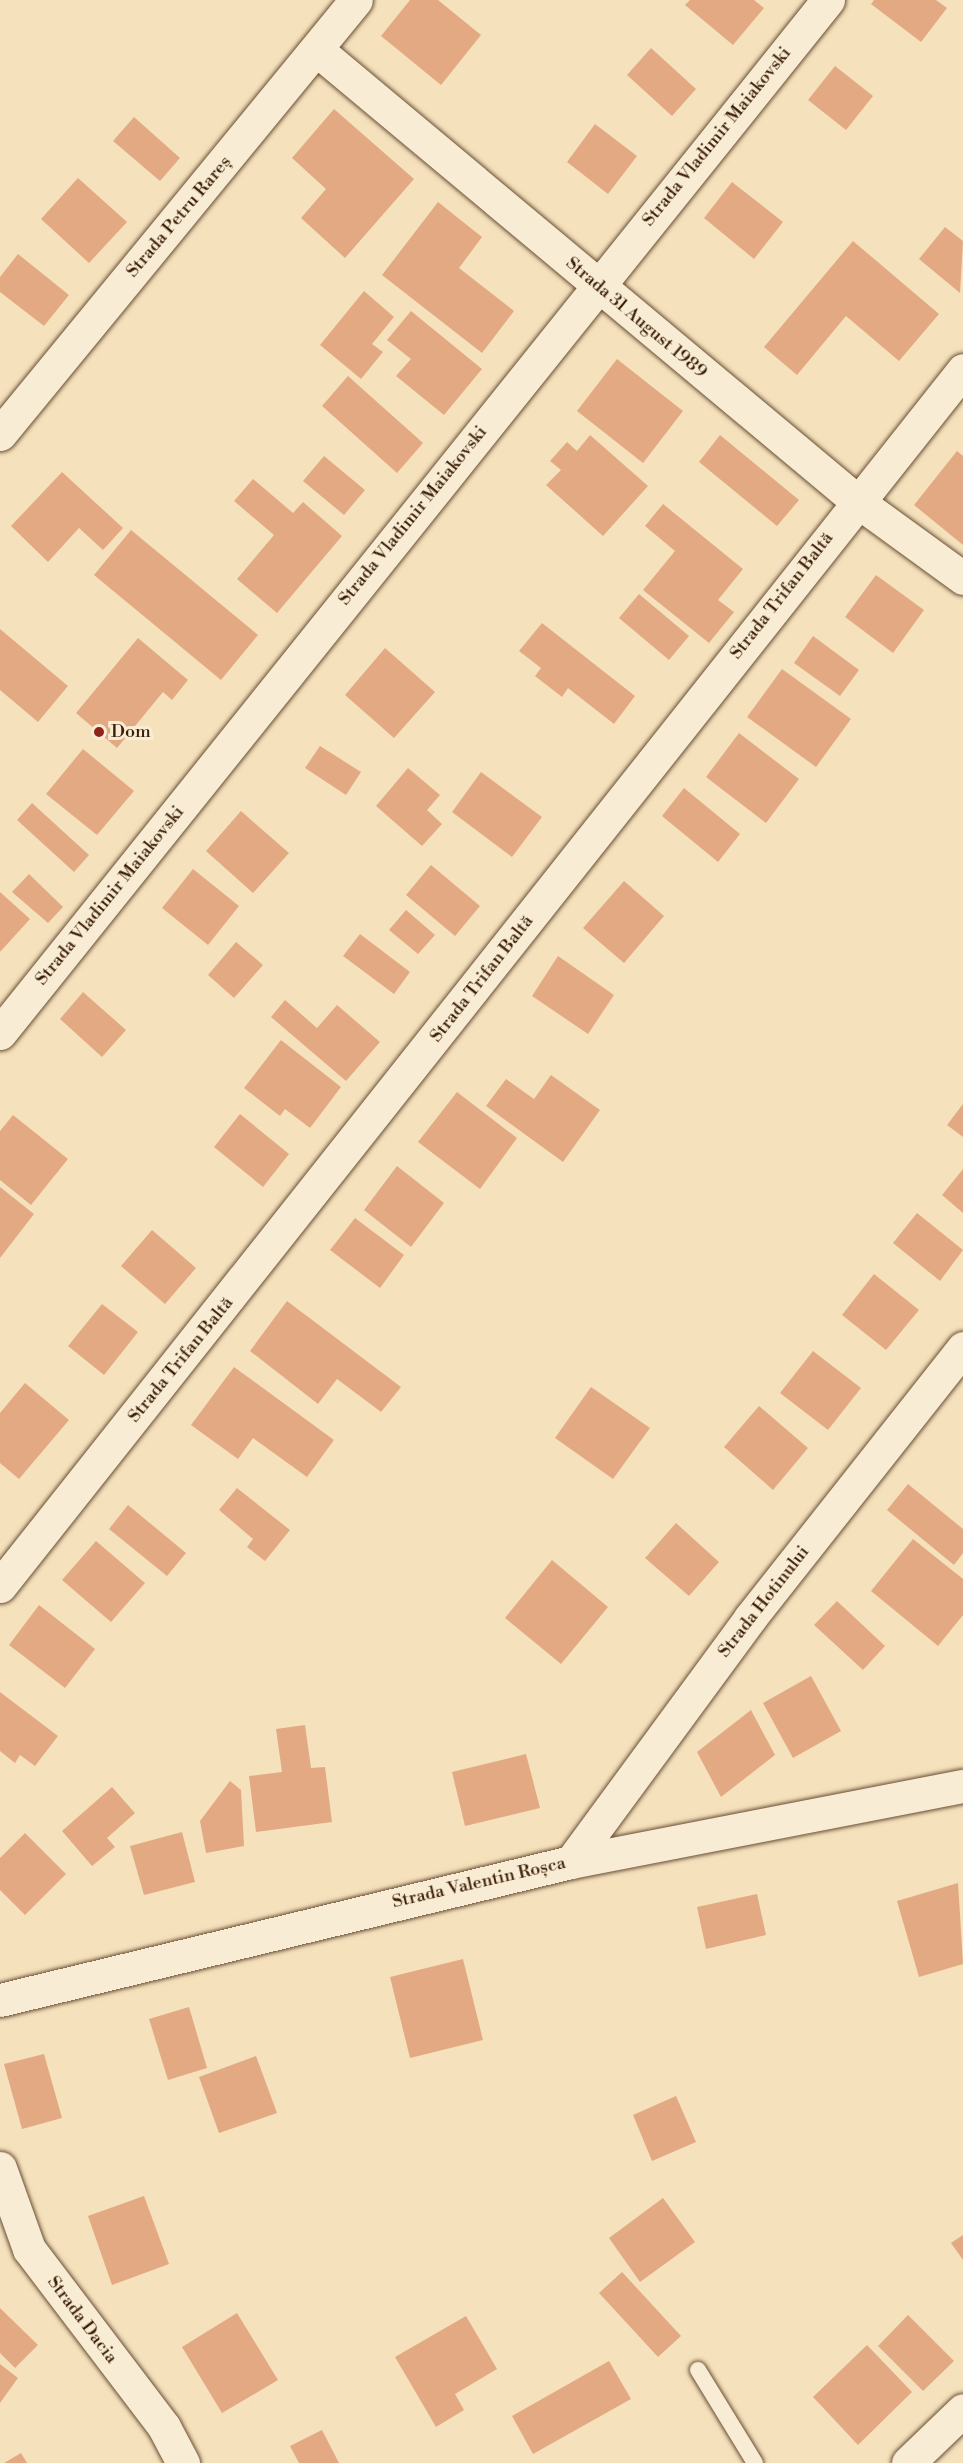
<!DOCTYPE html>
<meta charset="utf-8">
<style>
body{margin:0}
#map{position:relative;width:963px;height:2463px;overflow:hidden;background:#f5e2bd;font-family:"Libre Bodoni",serif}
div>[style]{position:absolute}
.building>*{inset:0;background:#e3a983}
.roads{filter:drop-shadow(0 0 2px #6a4e34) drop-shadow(0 0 2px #6a4e34)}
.service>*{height:16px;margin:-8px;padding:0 8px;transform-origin:8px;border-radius:8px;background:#f8ecd4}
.minor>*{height:33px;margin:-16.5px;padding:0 16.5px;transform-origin:16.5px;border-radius:16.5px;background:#f8ecd4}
.tertiary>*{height:33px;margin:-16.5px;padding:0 16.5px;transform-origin:16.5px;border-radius:16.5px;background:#f8ecd4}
.secondary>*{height:33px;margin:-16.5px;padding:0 16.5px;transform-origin:16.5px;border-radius:16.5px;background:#f8ecd4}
.dots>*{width:16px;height:16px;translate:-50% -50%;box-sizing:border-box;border:3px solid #f8ecd4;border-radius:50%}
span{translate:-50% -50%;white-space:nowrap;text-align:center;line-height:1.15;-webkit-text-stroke:6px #f8ecd4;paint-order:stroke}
.street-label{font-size:18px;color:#3b1d06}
.poi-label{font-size:18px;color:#3b1d06}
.left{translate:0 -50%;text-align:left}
</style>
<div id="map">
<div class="building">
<i style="clip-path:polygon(410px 0,438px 0,481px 35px,441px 85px,381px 36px)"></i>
<i style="clip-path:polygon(690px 0,754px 0,764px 8px,733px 45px,685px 5px)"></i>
<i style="clip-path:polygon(874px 0,936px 0,947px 8px,921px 42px,871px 4px)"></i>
<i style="clip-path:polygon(651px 48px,696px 89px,672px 116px,627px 75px)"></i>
<i style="clip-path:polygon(835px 66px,873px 96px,846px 130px,808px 100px)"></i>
<i style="clip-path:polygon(334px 109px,414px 179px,345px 258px,301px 218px,326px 189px,292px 158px)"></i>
<i style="clip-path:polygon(134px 117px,180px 158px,160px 181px,113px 141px)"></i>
<i style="clip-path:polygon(595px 124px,637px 156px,608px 194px,567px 162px)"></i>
<i style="clip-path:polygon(78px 178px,127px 222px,89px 263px,41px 219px)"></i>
<i style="clip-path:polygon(732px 182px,783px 222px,754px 259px,704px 218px)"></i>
<i style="clip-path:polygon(438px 202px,482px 237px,459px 268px,514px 311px,482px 353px,382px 275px)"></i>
<i style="clip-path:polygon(945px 227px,963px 241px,960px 293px,919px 259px)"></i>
<i style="clip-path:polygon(853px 241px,939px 314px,899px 361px,846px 316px,797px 375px,764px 347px)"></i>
<i style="clip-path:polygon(18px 254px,69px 295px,44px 326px,0 292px,0 277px)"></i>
<i style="clip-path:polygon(364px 291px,394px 317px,372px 344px,383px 352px,361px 379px,320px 345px)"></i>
<i style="clip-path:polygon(411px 311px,482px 369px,444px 415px,396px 376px,411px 359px,387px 340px)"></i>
<i style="clip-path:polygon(617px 359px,683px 411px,643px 463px,577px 411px)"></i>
<i style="clip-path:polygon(348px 376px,423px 443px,397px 473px,322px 406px)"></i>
<i style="clip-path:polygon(590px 435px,648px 486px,603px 536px,546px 485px,561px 470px,550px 461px,567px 442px,577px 451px)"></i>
<i style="clip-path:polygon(720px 435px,799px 500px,777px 526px,699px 462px)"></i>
<i style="clip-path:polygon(957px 451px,963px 456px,963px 545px,914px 505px)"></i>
<i style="clip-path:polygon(324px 456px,365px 490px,344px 515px,303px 481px)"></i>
<i style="clip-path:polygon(62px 472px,123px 528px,103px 550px,79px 528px,48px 562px,11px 526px)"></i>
<i style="clip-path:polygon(253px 479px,293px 513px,303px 502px,342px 536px,277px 613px,237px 579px,274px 535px,234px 501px)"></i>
<i style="clip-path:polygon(663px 504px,743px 569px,718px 600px,734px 612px,709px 643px,643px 590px,675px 551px,645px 526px)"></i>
<i style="clip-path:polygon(131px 530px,258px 635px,221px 680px,94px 575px)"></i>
<i style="clip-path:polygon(876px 575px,924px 610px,893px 653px,845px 617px)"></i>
<i style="clip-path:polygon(639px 594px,689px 636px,669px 660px,619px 618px)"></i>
<i style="clip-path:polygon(542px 623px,635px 696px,614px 724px,568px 688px,562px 697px,535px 676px,541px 668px,519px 651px)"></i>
<i style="clip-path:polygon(0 629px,68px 686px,38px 722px,0 690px)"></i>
<i style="clip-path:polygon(813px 636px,859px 670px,840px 696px,794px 663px)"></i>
<i style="clip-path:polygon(138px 638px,188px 680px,172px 700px,163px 692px,117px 748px,76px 713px)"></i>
<i style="clip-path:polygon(385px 648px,435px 692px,394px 738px,345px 695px)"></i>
<i style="clip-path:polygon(782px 669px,851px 719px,816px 767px,747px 717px)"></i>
<i style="clip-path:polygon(739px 733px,799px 779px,766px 823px,706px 777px)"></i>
<i style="clip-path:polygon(320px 746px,361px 772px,346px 795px,305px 768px)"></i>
<i style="clip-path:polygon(83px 749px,134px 791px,97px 835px,46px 794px)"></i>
<i style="clip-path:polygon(408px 768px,440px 795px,427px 810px,442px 824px,422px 846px,376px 806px)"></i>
<i style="clip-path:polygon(481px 772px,542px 817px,512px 857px,452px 812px)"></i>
<i style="clip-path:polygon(684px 788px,740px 834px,718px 862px,662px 816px)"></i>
<i style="clip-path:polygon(32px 803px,89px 855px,74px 872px,17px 820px)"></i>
<i style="clip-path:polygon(241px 811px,289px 853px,253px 893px,206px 851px)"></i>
<i style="clip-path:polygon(431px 865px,480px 906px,455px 936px,406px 895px)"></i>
<i style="clip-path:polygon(193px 869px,239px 906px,208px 945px,162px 908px)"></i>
<i style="clip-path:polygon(29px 874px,63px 907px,48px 923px,12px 892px)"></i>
<i style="clip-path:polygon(624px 881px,664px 916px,624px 963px,583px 928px)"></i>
<i style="clip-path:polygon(0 892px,30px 919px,0 952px)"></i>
<i style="clip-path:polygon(406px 910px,435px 935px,418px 954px,389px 930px)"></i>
<i style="clip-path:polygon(360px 934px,410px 972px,394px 994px,343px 956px)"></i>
<i style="clip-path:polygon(236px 942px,263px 965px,234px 998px,208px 975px)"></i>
<i style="clip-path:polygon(558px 956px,614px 995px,588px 1034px,532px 996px)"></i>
<i style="clip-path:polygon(83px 992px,126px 1030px,102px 1057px,60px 1019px)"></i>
<i style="clip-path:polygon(285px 1000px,317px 1028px,337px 1005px,380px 1042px,346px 1081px,271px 1017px)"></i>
<i style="clip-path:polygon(281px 1040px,341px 1087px,310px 1128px,285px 1109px,280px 1116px,244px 1088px)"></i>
<i style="clip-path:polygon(551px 1075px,600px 1110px,563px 1162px,486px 1106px,506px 1079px,534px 1099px)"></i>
<i style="clip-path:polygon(457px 1092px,517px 1138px,480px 1189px,418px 1142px)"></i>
<i style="clip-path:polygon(963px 1104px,963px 1137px,947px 1125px)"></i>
<i style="clip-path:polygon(240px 1114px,289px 1154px,263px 1187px,214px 1147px)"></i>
<i style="clip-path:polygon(13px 1115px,68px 1159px,31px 1205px,0 1180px,0 1131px)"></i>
<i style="clip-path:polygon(397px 1166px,444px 1203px,411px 1247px,364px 1210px)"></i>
<i style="clip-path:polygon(963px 1169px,963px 1213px,942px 1195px)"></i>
<i style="clip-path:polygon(0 1187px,34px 1214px,0 1258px)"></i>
<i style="clip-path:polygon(917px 1213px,963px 1250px,940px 1281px,893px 1243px)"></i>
<i style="clip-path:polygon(355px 1218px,404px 1255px,380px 1288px,330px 1250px)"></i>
<i style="clip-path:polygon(152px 1230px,196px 1268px,165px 1304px,121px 1266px)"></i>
<i style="clip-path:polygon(874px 1274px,919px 1310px,886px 1350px,842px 1315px)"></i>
<i style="clip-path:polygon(287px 1301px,401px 1387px,381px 1412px,337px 1379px,318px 1404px,250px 1351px)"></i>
<i style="clip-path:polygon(102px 1304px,138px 1332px,104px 1375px,68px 1346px)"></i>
<i style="clip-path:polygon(813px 1351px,861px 1388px,828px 1430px,780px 1393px)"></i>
<i style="clip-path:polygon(234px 1367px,334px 1440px,307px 1477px,253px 1438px,238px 1459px,191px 1425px)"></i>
<i style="clip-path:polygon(25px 1383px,69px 1420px,19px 1479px,0 1463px,0 1413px)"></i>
<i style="clip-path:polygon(591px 1387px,650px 1428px,613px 1479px,555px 1438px)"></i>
<i style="clip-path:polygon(759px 1406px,808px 1448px,773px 1490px,724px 1447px)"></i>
<i style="clip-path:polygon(908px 1484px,963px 1529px,963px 1553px,954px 1565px,887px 1510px)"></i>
<i style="clip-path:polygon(237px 1488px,290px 1530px,265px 1561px,247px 1547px,253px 1539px,219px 1510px)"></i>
<i style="clip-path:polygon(128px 1505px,186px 1553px,167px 1576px,109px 1529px)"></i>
<i style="clip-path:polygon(676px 1523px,719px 1562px,689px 1596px,645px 1558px)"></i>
<i style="clip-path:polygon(913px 1539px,963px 1579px,963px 1615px,938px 1646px,871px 1591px)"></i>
<i style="clip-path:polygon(96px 1541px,145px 1583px,111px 1622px,62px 1580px)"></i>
<i style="clip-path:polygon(552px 1560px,608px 1607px,561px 1664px,505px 1618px)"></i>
<i style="clip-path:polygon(837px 1601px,885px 1646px,863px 1670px,814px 1625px)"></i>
<i style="clip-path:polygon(39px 1605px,95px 1649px,65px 1688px,9px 1645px)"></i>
<i style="clip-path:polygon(811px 1676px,841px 1731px,793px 1758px,763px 1703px)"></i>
<i style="clip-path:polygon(0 1692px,58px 1736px,35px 1766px,20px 1755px,15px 1763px,0 1751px)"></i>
<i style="clip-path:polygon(751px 1710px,775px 1755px,721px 1797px,697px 1752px)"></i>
<i style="clip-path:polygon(305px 1725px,311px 1768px,325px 1767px,332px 1822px,256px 1832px,249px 1776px,282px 1772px,276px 1729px)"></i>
<i style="clip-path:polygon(526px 1754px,540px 1808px,465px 1826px,452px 1772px)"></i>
<i style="clip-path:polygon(230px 1781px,241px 1790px,244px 1846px,206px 1853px,200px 1821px)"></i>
<i style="clip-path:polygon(112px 1787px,135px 1813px,107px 1838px,115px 1847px,92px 1866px,62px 1831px)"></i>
<i style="clip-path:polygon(182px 1832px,195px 1882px,144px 1895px,130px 1846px)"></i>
<i style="clip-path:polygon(25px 1833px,66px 1874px,25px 1915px,0 1890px,0 1858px)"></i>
<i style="clip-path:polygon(958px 1883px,963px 1964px,919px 1977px,897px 1901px)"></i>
<i style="clip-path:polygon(757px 1894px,766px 1935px,706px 1949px,697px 1907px)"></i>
<i style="clip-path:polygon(463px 1959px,483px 2040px,410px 2058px,390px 1977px)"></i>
<i style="clip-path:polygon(189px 2007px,207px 2068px,168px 2080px,149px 2019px)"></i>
<i style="clip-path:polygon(44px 2054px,62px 2118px,22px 2129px,4px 2064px)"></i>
<i style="clip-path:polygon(256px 2056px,277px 2113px,219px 2133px,199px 2077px)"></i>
<i style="clip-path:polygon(676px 2096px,696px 2142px,652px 2161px,633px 2115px)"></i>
<i style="clip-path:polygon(144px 2196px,169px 2264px,112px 2285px,88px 2216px)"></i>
<i style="clip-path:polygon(663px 2198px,695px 2242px,640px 2282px,609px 2238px)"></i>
<i style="clip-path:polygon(963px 2235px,963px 2260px,951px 2243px)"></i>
<i style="clip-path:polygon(622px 2272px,681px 2336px,658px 2357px,599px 2293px)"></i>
<i style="clip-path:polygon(0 2308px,38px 2345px,15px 2368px,0 2353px)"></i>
<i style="clip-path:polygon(237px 2313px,278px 2380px,222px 2413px,182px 2347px)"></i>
<i style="clip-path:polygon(908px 2315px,954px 2361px,923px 2391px,878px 2346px)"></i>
<i style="clip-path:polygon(466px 2316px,497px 2369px,455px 2394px,464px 2410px,436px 2427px,395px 2357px)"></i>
<i style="clip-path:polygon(867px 2345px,912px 2392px,858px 2445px,813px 2397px)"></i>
<i style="clip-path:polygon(609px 2361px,631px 2399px,533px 2454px,512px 2416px)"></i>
<i style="clip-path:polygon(0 2364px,18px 2378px,0 2403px)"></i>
<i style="clip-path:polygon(322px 2430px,339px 2463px,299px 2463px,290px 2446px)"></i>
<i style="clip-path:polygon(21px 2453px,27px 2463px,4px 2463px)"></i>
</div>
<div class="roads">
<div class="service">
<i style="left:698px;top:2370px;width:109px;rotate:58.5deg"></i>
</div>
<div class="minor">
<i style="left:317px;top:50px;width:704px;rotate:39.87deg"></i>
<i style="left:0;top:434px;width:561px;rotate:-50.64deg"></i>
<i style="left:0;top:1033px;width:1324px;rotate:-51.29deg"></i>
<i style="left:571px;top:1862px;width:303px;rotate:-53.7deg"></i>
<i style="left:750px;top:1618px;width:344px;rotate:-51.7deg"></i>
<i style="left:0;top:2000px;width:587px;rotate:-13.59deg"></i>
<i style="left:571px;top:1862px;width:399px;rotate:-11deg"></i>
<i style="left:0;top:2168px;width:86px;rotate:70.3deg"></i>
<i style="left:29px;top:2249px;width:223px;rotate:52.8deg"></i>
<i style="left:164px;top:2427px;width:41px;rotate:62.2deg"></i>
<i style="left:908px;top:2463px;width:76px;rotate:-43.9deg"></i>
</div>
<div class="tertiary">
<i style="left:857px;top:501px;width:131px;rotate:36deg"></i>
</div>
<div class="secondary">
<i style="left:0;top:1586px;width:1551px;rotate:-51.62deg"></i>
</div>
</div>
<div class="dots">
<i style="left:99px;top:732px;background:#8f2418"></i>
</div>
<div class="street-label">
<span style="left:717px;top:137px;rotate:-51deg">Strada Vladimir Maiakovski</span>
<span style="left:179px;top:217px;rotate:-50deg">Strada Petru Rareș</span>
<span style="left:636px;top:318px;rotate:40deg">Strada 31 August 1989</span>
<span style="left:413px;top:516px;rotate:-51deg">Strada Vladimir Maiakovski</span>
<span style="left:782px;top:596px;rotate:-52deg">Strada Trifan Baltă</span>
<span style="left:110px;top:896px;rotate:-51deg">Strada Vladimir Maiakovski</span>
<span style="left:482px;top:979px;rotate:-52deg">Strada Trifan Baltă</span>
<span style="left:181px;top:1360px;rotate:-51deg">Strada Trifan Baltă</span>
<span style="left:764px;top:1602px;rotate:-52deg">Strada Hotinului</span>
<span style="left:479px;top:1883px;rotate:-13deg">Strada Valentin Roșca</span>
<span style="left:82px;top:2320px;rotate:53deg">Strada Dacia</span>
</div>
<div class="poi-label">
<span class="left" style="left:111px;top:732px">Dom</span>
</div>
</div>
